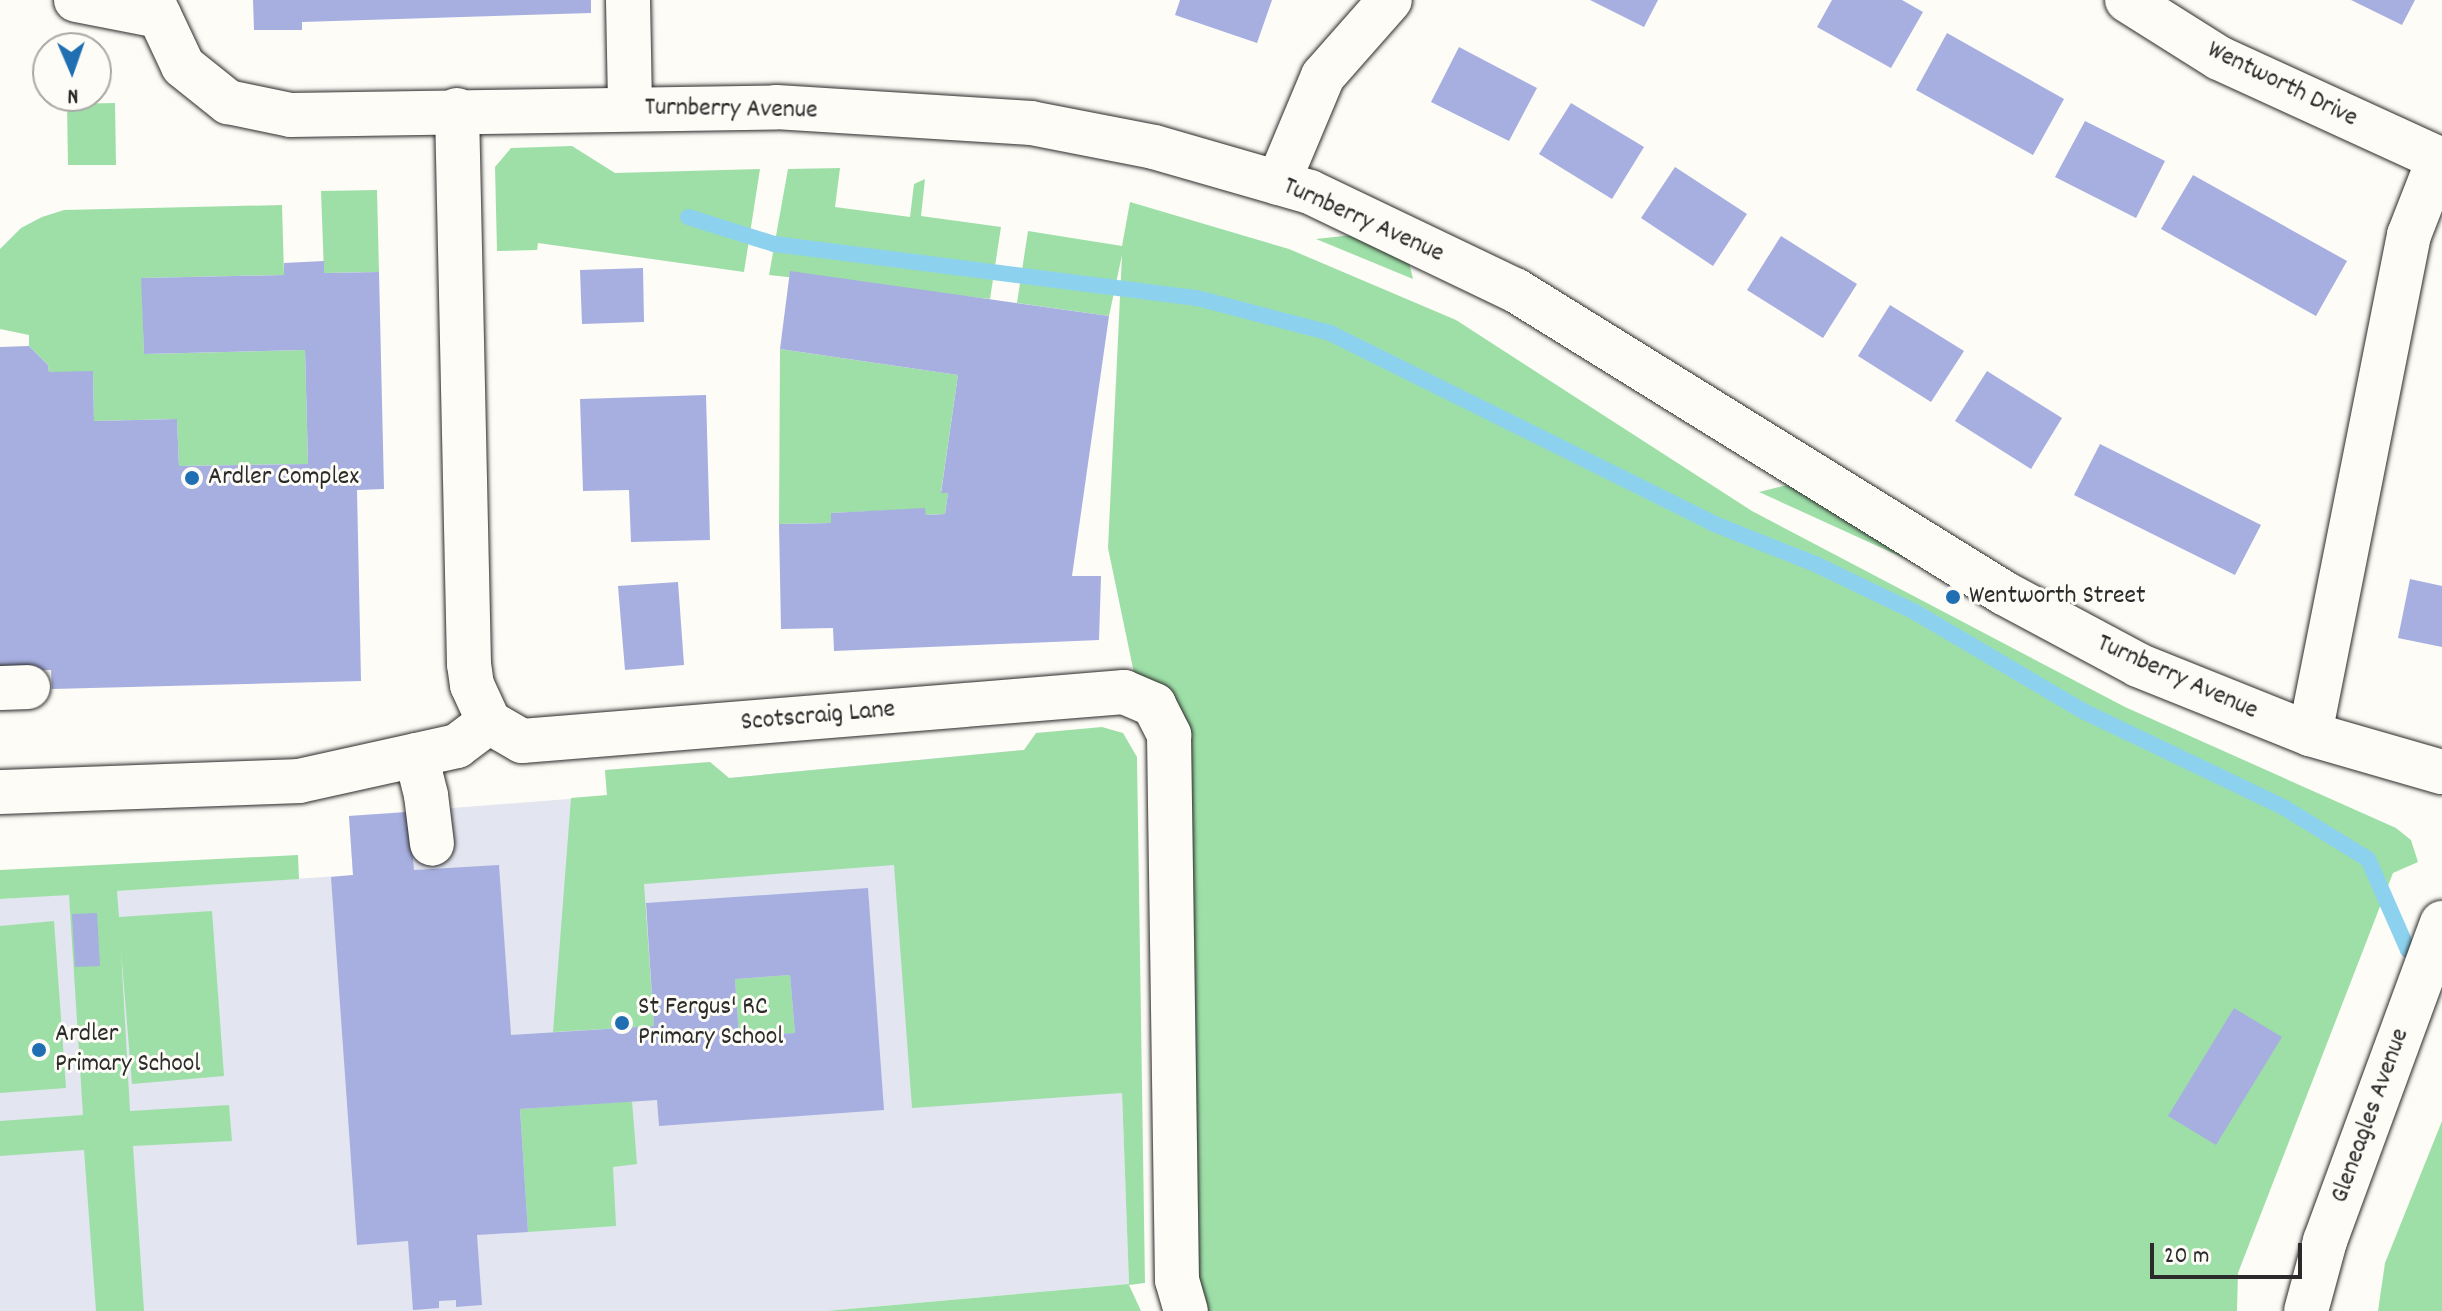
<!DOCTYPE html>
<style>
body{margin:0}
#map{position:relative;width:2442px;height:1311px;overflow:hidden;background:#fdfcf7;font-family:Dekko,sans-serif}
div>[style]{position:absolute}
.built>*{inset:0;background:#e3e5f0}
.green>*{inset:0;background:#9edfa8}
.stream>*{height:16px;margin:-8px;padding:0 8px;transform-origin:8px;border-radius:8px;background:#8cd2ee}
.building>*{inset:0;background:#a6afdf}
.roads{filter:drop-shadow(0 0 2px #2b2b2b) drop-shadow(0 0 2px #2b2b2b)}
.minor>*{height:44px;margin:-22px;padding:0 22px;transform-origin:22px;border-radius:22px;background:#fdfcf7}
.dots>*{width:22px;height:22px;translate:-50% -50%;box-sizing:border-box;border:4px solid #fdfcf7;border-radius:50%}
span{translate:-50% -50%;white-space:nowrap;text-align:center;line-height:1.15;-webkit-text-stroke:6px #fdfcf7;paint-order:stroke}
.street-label{font-size:26px;color:#2b2b2b}
.poi-label{font-size:26px;color:#2b2b2b}
.left{translate:0 -50%;text-align:left}
.north{position:absolute;left:32px;top:32px;width:80px;height:80px;box-sizing:border-box;background:#fdfcf7;border:2px solid #a9a8a5;border-radius:50%;rotate:178deg;font-size:22px;font-weight:700;line-height:32px;text-align:center;color:#2b2b2b}
.north::after{content:'';display:block;margin:auto;width:28px;height:36px;background:#1f6fb2;clip-path:polygon(50% 0,100% 100%,50% 72%,0 100%)}
.scale{position:absolute;left:2150px;top:1243px;width:152px;height:36px;box-sizing:border-box;border:4px solid #2b2b2b;border-top:0;padding-left:10px;font-size:24px;line-height:28px;white-space:nowrap;color:#2b2b2b;-webkit-text-stroke:6px #fdfcf7;paint-order:stroke}
</style>
<div id="map">
<div class="built">
<i style="clip-path:polygon(1065px 746px,1122px 1093px,1129px 1284px,826px 1311px,0 1311px,0 899px,353px 875px,349px 816px,607px 796px,605px 770px,710px 762px,729px 778px)"></i>
</div>
<div class="green">
<i style="clip-path:polygon(115px 103px,116px 165px,68px 165px,67px 104px)"></i>
<i style="clip-path:polygon(572px 146px,615px 173px,760px 169px,744px 272px,538px 243px,537px 250px,497px 251px,495px 167px,511px 148px)"></i>
<i style="clip-path:polygon(840px 168px,835px 207px,910px 217px,914px 184px,925px 179px,921px 216px,1001px 227px,990px 299px,769px 275px,788px 169px)"></i>
<i style="clip-path:polygon(377px 190px,379px 272px,324px 273px,321px 191px)"></i>
<i style="clip-path:polygon(1130px 202px,1289px 249px,1456px 320px,1752px 511px,2125px 707px,2396px 828px,2411px 840px,2418px 862px,2393px 873px,2238px 1273px,2237px 1311px,1205px 1311px,1192px 1275px,1186px 745px,1135px 678px,1108px 548px,1122px 255px,1109px 316px,1017px 303px,1028px 231px,1122px 246px)"></i>
<i style="clip-path:polygon(282px 205px,284px 275px,142px 278px,144px 354px,305px 350px,308px 464px,179px 466px,177px 419px,94px 421px,93px 372px,49px 372px,48px 365px,29px 346px,29px 335px,0 329px,0 249px,21px 228px,42px 217px,64px 210px)"></i>
<i style="clip-path:polygon(1361px 234px,1407px 254px,1413px 279px,1316px 239px)"></i>
<i style="clip-path:polygon(780px 349px,958px 375px,941px 492px,948px 493px,945px 514px,926px 515px,924px 509px,831px 513px,831px 523px,779px 524px)"></i>
<i style="clip-path:polygon(1791px 484px,1919px 565px,1759px 492px)"></i>
<i style="clip-path:polygon(1102px 727px,1123px 733px,1137px 757px,1145px 1283px,1129px 1285px,1141px 1311px,826px 1311px,1129px 1284px,1122px 1093px,912px 1108px,894px 865px,644px 884px,654px 1026px,553px 1032px,571px 798px,607px 795px,605px 770px,710px 762px,729px 778px,1024px 750px,1036px 733px)"></i>
<i style="clip-path:polygon(298px 855px,299px 879px,117px 891px,119px 917px,212px 911px,224px 1076px,132px 1084px,121px 950px,130px 1111px,229px 1105px,232px 1141px,133px 1146px,144px 1311px,96px 1311px,84px 1150px,0 1156px,0 1121px,83px 1115px,69px 895px,0 899px,0 870px)"></i>
<i style="clip-path:polygon(54px 921px,66px 1088px,0 1093px,0 926px)"></i>
<i style="clip-path:polygon(790px 975px,795px 1033px,739px 1036px,735px 979px)"></i>
<i style="clip-path:polygon(632px 1101px,637px 1164px,613px 1167px,616px 1226px,528px 1232px,520px 1109px)"></i>
<i style="clip-path:polygon(2442px 1121px,2442px 1311px,2378px 1311px,2385px 1263px)"></i>
</div>
<div class="stream">
<i style="left:688px;top:217px;width:90px;rotate:17.4deg"></i>
<i style="left:774px;top:244px;width:426px;rotate:7.3deg"></i>
<i style="left:1197px;top:298px;width:138px;rotate:14.7deg"></i>
<i style="left:1330px;top:333px;width:427px;rotate:26.4deg"></i>
<i style="left:1712px;top:523px;width:111px;rotate:21.7deg"></i>
<i style="left:1815px;top:564px;width:111px;rotate:25.6deg"></i>
<i style="left:1915px;top:612px;width:197px;rotate:30.5deg"></i>
<i style="left:2085px;top:712px;width:222px;rotate:25.6deg"></i>
<i style="left:2285px;top:808px;width:97px;rotate:31.6deg"></i>
<i style="left:2368px;top:859px;width:99px;rotate:66.3deg"></i>
<i style="left:2408px;top:950px;width:22px;rotate:39deg"></i>
</div>
<div class="building">
<i style="clip-path:polygon(253px 0,591px 0,591px 13px,302px 22px,302px 30px,254px 30px)"></i>
<i style="clip-path:polygon(1180px 0,1272px 0,1257px 43px,1175px 15px)"></i>
<i style="clip-path:polygon(1590px 0,1658px 0,1644px 27px)"></i>
<i style="clip-path:polygon(1832px 0,1902px 0,1923px 12px,1891px 68px,1817px 27px)"></i>
<i style="clip-path:polygon(2351px 0,2415px 0,2402px 25px)"></i>
<i style="clip-path:polygon(1947px 33px,2064px 99px,2033px 155px,1916px 90px)"></i>
<i style="clip-path:polygon(1459px 47px,1537px 88px,1509px 141px,1431px 102px)"></i>
<i style="clip-path:polygon(1571px 103px,1644px 147px,1612px 199px,1539px 154px)"></i>
<i style="clip-path:polygon(2085px 121px,2165px 161px,2136px 218px,2055px 177px)"></i>
<i style="clip-path:polygon(1675px 167px,1747px 214px,1713px 266px,1641px 218px)"></i>
<i style="clip-path:polygon(2193px 175px,2347px 261px,2316px 316px,2161px 229px)"></i>
<i style="clip-path:polygon(1781px 236px,1857px 284px,1823px 338px,1747px 290px)"></i>
<i style="clip-path:polygon(324px 261px,324px 273px,379px 272px,384px 489px,357px 490px,361px 681px,52px 689px,51px 670px,0 671px,0 347px,29px 346px,48px 365px,49px 372px,93px 371px,94px 421px,177px 419px,179px 466px,308px 464px,305px 350px,144px 354px,141px 278px,284px 275px,284px 263px)"></i>
<i style="clip-path:polygon(643px 268px,644px 322px,582px 324px,580px 270px)"></i>
<i style="clip-path:polygon(790px 271px,1109px 316px,1072px 576px,1101px 576px,1099px 640px,834px 651px,833px 628px,781px 629px,779px 524px,831px 523px,831px 513px,925px 508px,926px 515px,945px 514px,948px 493px,941px 493px,958px 375px,780px 349px)"></i>
<i style="clip-path:polygon(1890px 305px,1964px 351px,1931px 402px,1858px 356px)"></i>
<i style="clip-path:polygon(1987px 371px,2062px 418px,2031px 469px,1955px 421px)"></i>
<i style="clip-path:polygon(706px 395px,710px 540px,631px 542px,629px 490px,583px 491px,580px 399px)"></i>
<i style="clip-path:polygon(2100px 444px,2261px 525px,2235px 575px,2074px 495px)"></i>
<i style="clip-path:polygon(2410px 579px,2442px 586px,2442px 647px,2398px 638px)"></i>
<i style="clip-path:polygon(678px 582px,684px 665px,625px 670px,618px 586px)"></i>
<i style="clip-path:polygon(evenodd,409px 812px,414px 870px,499px 865px,511px 1035px,654px 1026px,646px 903px,868px 888px,884px 1110px,659px 1126px,657px 1100px,520px 1109px,528px 1232px,477px 1235px,482px 1305px,456px 1307px,456px 1300px,439px 1301px,439px 1308px,413px 1310px,408px 1241px,357px 1245px,331px 877px,353px 875px,349px 816px,409px 812px,790px 975px,795px 1033px,739px 1036px,735px 979px,790px 975px)"></i>
<i style="clip-path:polygon(97px 913px,100px 966px,75px 967px,72px 914px)"></i>
<i style="clip-path:polygon(2234px 1008px,2282px 1037px,2216px 1145px,2168px 1116px)"></i>
</div>
<div class="roads">
<div class="minor">
<i style="left:76px;top:0;width:85px;rotate:10.9deg"></i>
<i style="left:152px;top:0;width:73px;rotate:64.8deg"></i>
<i style="left:183px;top:66px;width:58px;rotate:38.7deg"></i>
<i style="left:228px;top:102px;width:64px;rotate:11.7deg"></i>
<i style="left:291px;top:115px;width:485px;rotate:-0.9deg"></i>
<i style="left:776px;top:107px;width:256px;rotate:3.6deg"></i>
<i style="left:1031px;top:123px;width:125px;rotate:11deg"></i>
<i style="left:1154px;top:147px;width:162px;rotate:16.1deg"></i>
<i style="left:1310px;top:192px;width:227px;rotate:25.6deg"></i>
<i style="left:1515px;top:290px;width:575px;rotate:31.78deg"></i>
<i style="left:2004px;top:593px;width:152px;rotate:28.2deg"></i>
<i style="left:2138px;top:665px;width:185px;rotate:21.9deg"></i>
<i style="left:2310px;top:734px;width:137px;rotate:16.1deg"></i>
<i style="left:628px;top:0;width:108px;rotate:88.9deg"></i>
<i style="left:2127px;top:0;width:109px;rotate:32.2deg"></i>
<i style="left:2219px;top:58px;width:245px;rotate:24.6deg"></i>
<i style="left:457px;top:110px;width:554px;rotate:88.76deg"></i>
<i style="left:469px;top:664px;width:21px;rotate:82deg"></i>
<i style="left:472px;top:685px;width:41px;rotate:65.3deg"></i>
<i style="left:489px;top:722px;width:38px;rotate:30deg"></i>
<i style="left:522px;top:741px;width:604px;rotate:-4.65deg"></i>
<i style="left:1124px;top:692px;width:33px;rotate:23deg"></i>
<i style="left:1154px;top:705px;width:34px;rotate:63deg"></i>
<i style="left:1169px;top:735px;width:545px;rotate:89.16deg"></i>
<i style="left:1177px;top:1280px;width:32px;rotate:74deg"></i>
<i style="left:1278px;top:183px;width:116px;rotate:-67.2deg"></i>
<i style="left:1323px;top:76px;width:101px;rotate:-48.6deg"></i>
<i style="left:0;top:688px;width:28px;rotate:-2deg"></i>
<i style="left:2310px;top:734px;width:509px;rotate:-78.78deg"></i>
<i style="left:2409px;top:235px;width:83px;rotate:-68.7deg"></i>
<i style="left:416px;top:755px;width:41px;rotate:76deg"></i>
<i style="left:426px;top:795px;width:49px;rotate:83deg"></i>
<i style="left:0;top:792px;width:299px;rotate:-2.1deg"></i>
<i style="left:299px;top:781px;width:162px;rotate:-12.5deg"></i>
<i style="left:457px;top:746px;width:40px;rotate:-37deg"></i>
<i style="left:2306px;top:1311px;width:73px;rotate:-74.8deg"></i>
<i style="left:2325px;top:1241px;width:339px;rotate:-69.8deg"></i>
</div>
</div>
<div class="dots">
<i style="left:192px;top:478px;background:#1f6fb2"></i>
<i style="left:1953px;top:597px;background:#1f6fb2"></i>
<i style="left:622px;top:1023px;background:#1f6fb2"></i>
<i style="left:39px;top:1050px;background:#1f6fb2"></i>
</div>
<div class="street-label">
<span style="left:2282px;top:85px;rotate:26deg">Wentworth Drive</span>
<span style="left:731px;top:110px;rotate:1deg">Turnberry Avenue</span>
<span style="left:1363px;top:221px;rotate:24deg">Turnberry Avenue</span>
<span style="left:2177px;top:678px;rotate:24deg">Turnberry Avenue</span>
<span style="left:818px;top:717px;rotate:-5deg">Scotscraig Lane</span>
<span style="left:2371px;top:1116px;rotate:-70deg">Gleneagles Avenue</span>
</div>
<div class="poi-label">
<span class="left" style="left:208px;top:478px">Ardler Complex</span>
<span class="left" style="left:1969px;top:597px">Wentworth Street</span>
<span class="left" style="left:638px;top:1023px">St Fergus' RC<br>Primary School</span>
<span class="left" style="left:55px;top:1050px">Ardler<br>Primary School</span>
</div>
<div class="north">N</div>
<div class="scale">20 m</div>
</div>
